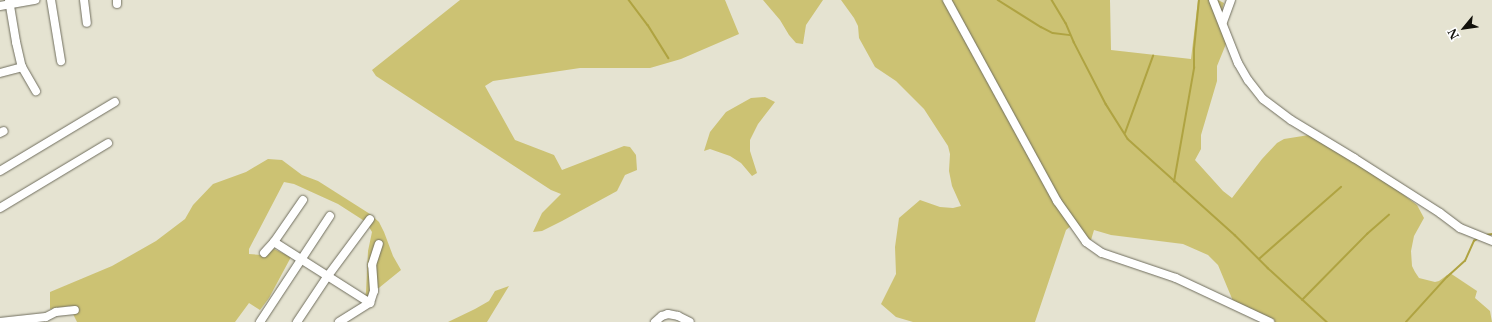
<!DOCTYPE html>
<style>
body{margin:0}
#map{position:relative;width:1492px;height:322px;overflow:hidden;background:#e5e3d1;font-family:"Libre Baskerville",serif}
div>[style]{position:absolute}
.green>*{inset:0;background:#ccc273}
.stream>*{height:1.5px;margin:-0.75px;padding:0 0.75px;transform-origin:0.75px;border-radius:0.75px;background:#afa341}
.roads{filter:drop-shadow(0 0 1px #706e5e) drop-shadow(0 0 1px #706e5e)}
.minor>*{height:8px;margin:-4px;padding:0 4px;transform-origin:4px;border-radius:4px;background:#fff}
span{translate:-50% -50%;white-space:nowrap;text-align:center;line-height:1.15;-webkit-text-stroke:3px #fff;paint-order:stroke}
.north{position:absolute;left:1444px;top:8px;width:40px;height:40px;-webkit-text-stroke:3px #fff;paint-order:stroke;rotate:241deg;font-size:11px;font-weight:700;line-height:16px;text-align:center;color:#11100a}
.north::after{content:'';display:block;margin:auto;width:14px;height:18px;background:#11100a;clip-path:polygon(50% 0,100% 100%,50% 72%,0 100%)}
</style>
<div id="map">
<div class="green">
<i style="clip-path:polygon(460px 0,725px 0,739px 34px,681px 59px,650px 68px,580px 68px,493px 81px,485px 86px,515px 140px,554px 155px,562px 170px,624px 146px,630px 147px,636px 155px,637px 170px,625px 175px,617px 191px,562px 221px,542px 231px,533px 232px,542px 213px,561px 194px,551px 190px,376px 76px,372px 70px)"></i>
<i style="clip-path:polygon(763px 0,823px 0,806px 25px,803px 44px,796px 43px,789px 35px,780px 20px)"></i>
<i style="clip-path:polygon(841px 0,1110px 0,1111px 50px,1191px 59px,1198px 0,1218px 0,1224px 3px,1220px 16px,1226px 44px,1217px 66px,1217px 81px,1201px 135px,1201px 149px,1195px 160px,1223px 191px,1232px 198px,1262px 159px,1277px 143px,1284px 139px,1309px 135px,1383px 179px,1417px 205px,1424px 218px,1414px 236px,1411px 251px,1412px 266px,1415px 272px,1419px 278px,1435px 282px,1439px 281px,1450px 273px,1477px 291px,1475px 298px,1490px 311px,1492px 322px,1268px 322px,1233px 301px,1218px 265px,1208px 255px,1183px 244px,1111px 235px,1094px 230px,1091px 240px,1088px 242px,1072px 225px,1066px 230px,1035px 322px,913px 322px,896px 317px,881px 304px,896px 274px,895px 247px,899px 218px,920px 200px,940px 207px,953px 208px,961px 206px,952px 186px,949px 171px,950px 154px,948px 146px,924px 109px,896px 81px,875px 67px,859px 38px,858px 26px,854px 18px)"></i>
<i style="clip-path:polygon(765px 97px,775px 102px,758px 124px,750px 140px,750px 151px,757px 173px,752px 176px,741px 163px,730px 156px,710px 149px,704px 151px,710px 132px,726px 112px,751px 98px)"></i>
<i style="clip-path:polygon(268px 159px,282px 160px,302px 175px,318px 181px,370px 214px,379px 222px,384px 232px,393px 256px,401px 270px,364px 300px,366px 292px,368px 251px,372px 232px,366px 222px,338px 204px,294px 184px,284px 182px,249px 249px,249px 254px,262px 255px,272px 248px,291px 257px,269px 298px,260px 310px,249px 303px,235px 322px,77px 322px,69px 306px,50px 309px,50px 292px,112px 266px,156px 241px,185px 219px,193px 205px,213px 184px,246px 172px)"></i>
<i style="clip-path:polygon(509px 286px,487px 322px,448px 322px,475px 309px,489px 301px,495px 291px)"></i>
</div>
<div class="stream">
<i style="left:629px;top:0;width:31px;rotate:53deg"></i>
<i style="left:648px;top:25px;width:39px;rotate:58deg"></i>
<i style="left:998px;top:0;width:51px;rotate:32.1deg"></i>
<i style="left:1041px;top:27px;width:13px;rotate:27deg"></i>
<i style="left:1053px;top:33px;width:17px;rotate:7deg"></i>
<i style="left:1052px;top:0;width:27px;rotate:59deg"></i>
<i style="left:1066px;top:23px;width:21px;rotate:67deg"></i>
<i style="left:1074px;top:42px;width:70px;rotate:62.7deg"></i>
<i style="left:1106px;top:104px;width:41px;rotate:57.8deg"></i>
<i style="left:1128px;top:139px;width:144px;rotate:41.9deg"></i>
<i style="left:1235px;top:235px;width:47px;rotate:45deg"></i>
<i style="left:1268px;top:268px;width:80px;rotate:42.5deg"></i>
<i style="left:1125px;top:133px;width:82px;rotate:-70deg"></i>
<i style="left:1174px;top:182px;width:116px;rotate:-80deg"></i>
<i style="left:1194px;top:68px;width:19px;rotate:-90deg"></i>
<i style="left:1194px;top:49px;width:49px;rotate:-84.2deg"></i>
<i style="left:1486px;top:235px;width:6px;rotate:-9deg"></i>
<i style="left:1259px;top:259px;width:109px;rotate:-41.3deg"></i>
<i style="left:1302px;top:300px;width:93px;rotate:-45.4deg"></i>
<i style="left:1367px;top:234px;width:29px;rotate:-41deg"></i>
<i style="left:1406px;top:322px;width:61px;rotate:-47.7deg"></i>
<i style="left:1447px;top:277px;width:24px;rotate:-42deg"></i>
<i style="left:1465px;top:261px;width:22px;rotate:-66deg"></i>
<i style="left:1474px;top:241px;width:6px;rotate:-31deg"></i>
</div>
<div class="roads">
<div class="minor">
<i style="left:9px;top:0;width:43px;rotate:80.5deg"></i>
<i style="left:16px;top:42px;width:26px;rotate:77deg"></i>
<i style="left:22px;top:67px;width:28px;rotate:60deg"></i>
<i style="left:51px;top:0;width:62px;rotate:80.7deg"></i>
<i style="left:84px;top:0;width:23px;rotate:83deg"></i>
<i style="left:117px;top:0;width:4px;rotate:90deg"></i>
<i style="left:947px;top:0;width:229px;rotate:61.3deg"></i>
<i style="left:1057px;top:201px;width:50px;rotate:54.7deg"></i>
<i style="left:1086px;top:242px;width:19px;rotate:35deg"></i>
<i style="left:1102px;top:253px;width:78px;rotate:18.7deg"></i>
<i style="left:1176px;top:278px;width:104px;rotate:25.1deg"></i>
<i style="left:1213px;top:0;width:68px;rotate:68.4deg"></i>
<i style="left:1238px;top:63px;width:20px;rotate:60deg"></i>
<i style="left:1248px;top:80px;width:24px;rotate:52deg"></i>
<i style="left:1263px;top:99px;width:35px;rotate:37deg"></i>
<i style="left:1291px;top:120px;width:74px;rotate:31.1deg"></i>
<i style="left:1354px;top:158px;width:102px;rotate:32.6deg"></i>
<i style="left:1440px;top:213px;width:25px;rotate:37deg"></i>
<i style="left:1460px;top:228px;width:35px;rotate:22deg"></i>
<i style="left:0;top:6px;width:36px;rotate:-10deg"></i>
<i style="left:1223px;top:22px;width:23px;rotate:-70deg"></i>
<i style="left:0;top:73px;width:23px;rotate:-15deg"></i>
<i style="left:0;top:133px;width:4px;rotate:-27deg"></i>
<i style="left:0;top:171px;width:134px;rotate:-31deg"></i>
<i style="left:0;top:208px;width:126px;rotate:-31deg"></i>
<i style="left:274px;top:242px;width:114px;rotate:32.4deg"></i>
<i style="left:264px;top:253px;width:15px;rotate:-48deg"></i>
<i style="left:274px;top:242px;width:51px;rotate:-55.4deg"></i>
<i style="left:0;top:322px;width:46px;rotate:-6.2deg"></i>
<i style="left:46px;top:317px;width:11px;rotate:-27deg"></i>
<i style="left:56px;top:312px;width:19px;rotate:-6deg"></i>
<i style="left:260px;top:322px;width:127px;rotate:-56.6deg"></i>
<i style="left:297px;top:322px;width:54px;rotate:-56.3deg"></i>
<i style="left:327px;top:277px;width:72px;rotate:-53.4deg"></i>
<i style="left:339px;top:322px;width:36px;rotate:-32deg"></i>
<i style="left:370px;top:303px;width:13px;rotate:-72deg"></i>
<i style="left:374px;top:291px;width:26px;rotate:-94deg"></i>
<i style="left:372px;top:265px;width:22px;rotate:-72deg"></i>
<i style="left:655px;top:322px;width:9px;rotate:-41deg"></i>
<i style="left:662px;top:316px;width:6px;rotate:-18deg"></i>
<i style="left:668px;top:314px;width:10px;rotate:11deg"></i>
<i style="left:678px;top:316px;width:13px;rotate:27deg"></i>
</div>
</div>
<div class="north">N</div>
</div>
